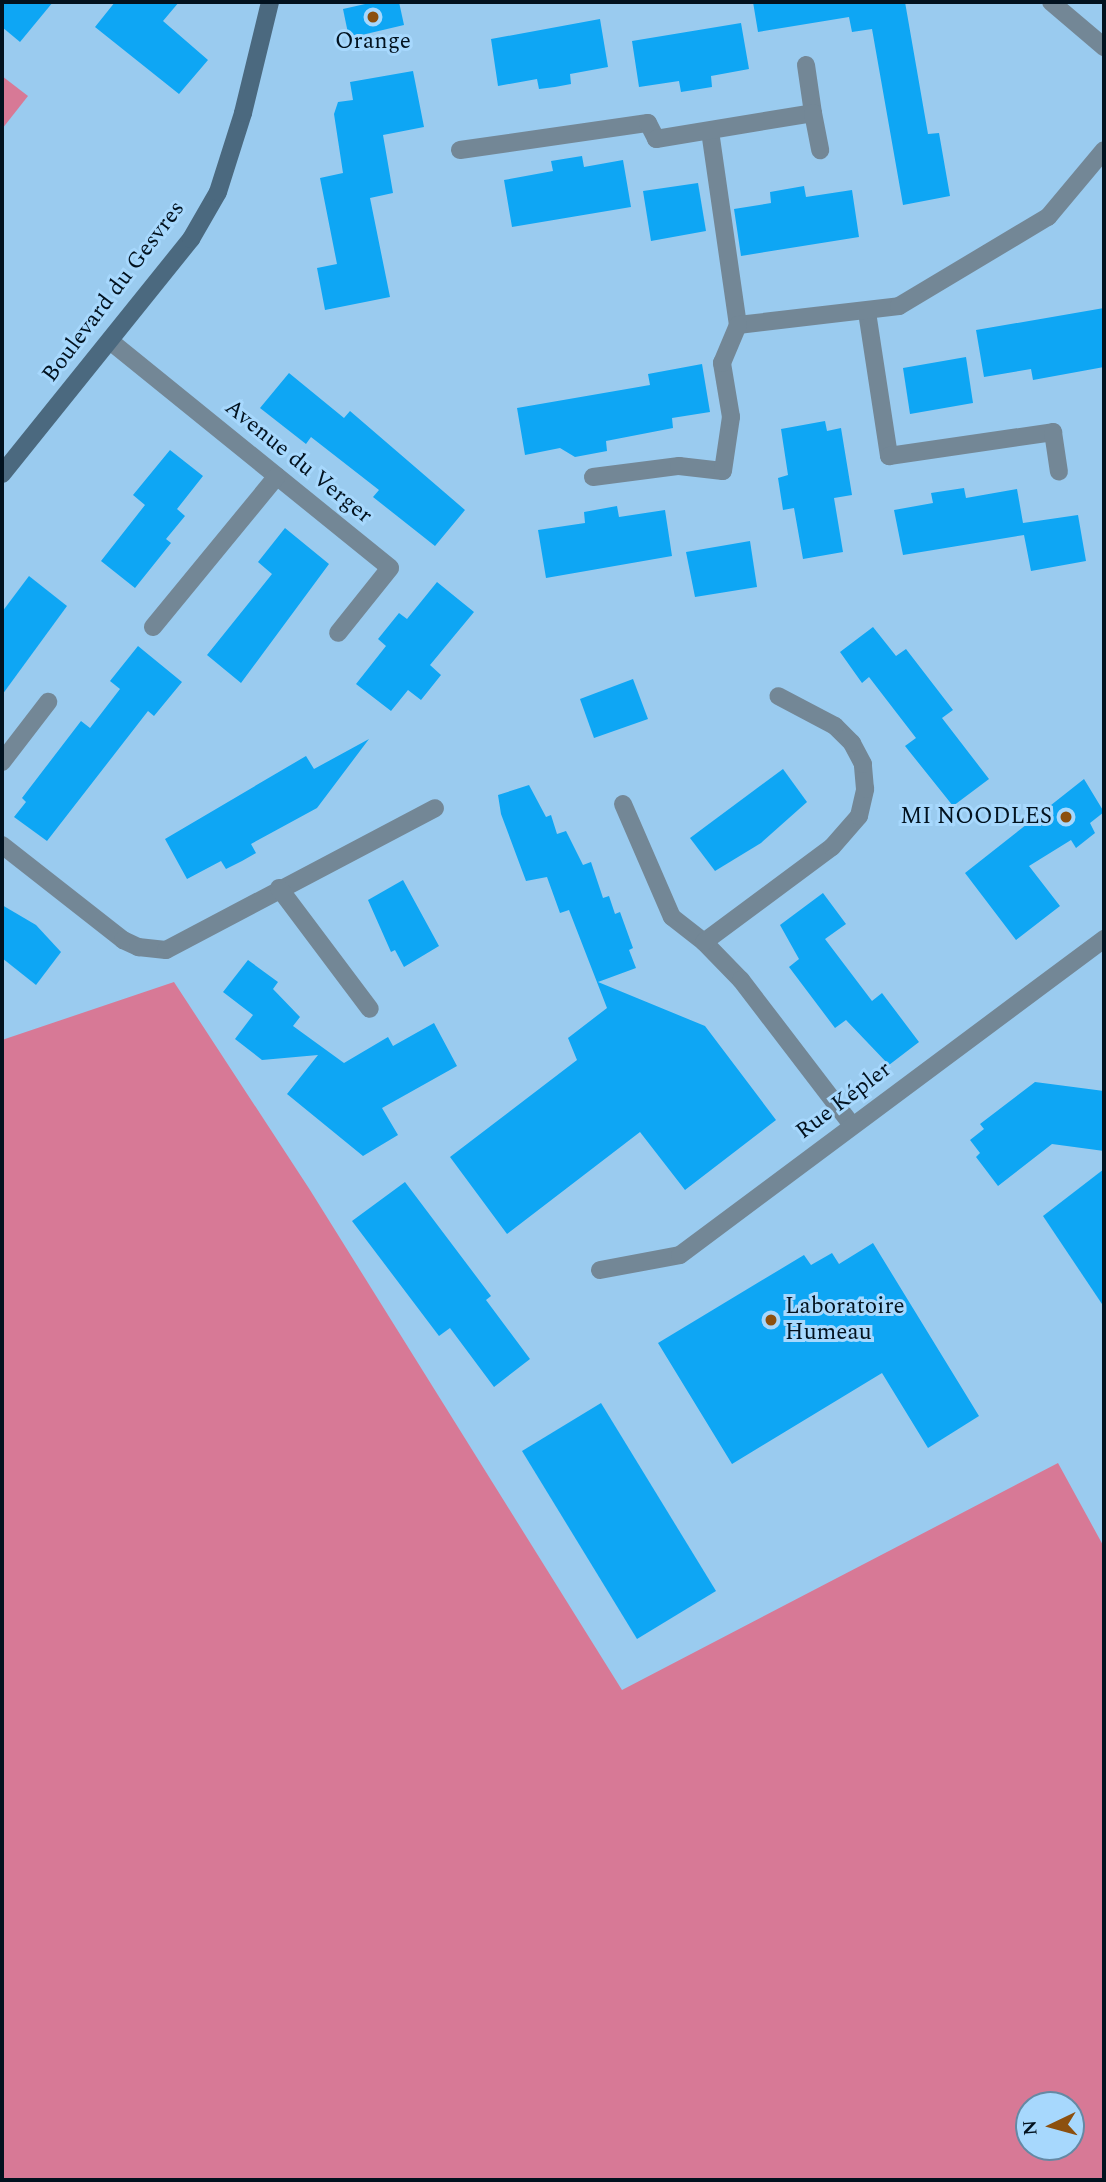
<!DOCTYPE html>
<meta charset="utf-8">
<style>
body{margin:0}
#map{position:relative;width:1106px;height:2182px;overflow:hidden;background:#9acbef;font-family:Spectral,serif}
div>[style]{position:absolute}
.green>*{inset:0;background:#d77996}
.building>*{inset:0;background:#0ea6f4}
.street>*{height:18px;margin:-9px;padding:0 9px;transform-origin:9px;border-radius:9px;background:#738796}
.secondary>*{height:18px;margin:-9px;padding:0 9px;transform-origin:9px;border-radius:9px;background:#4b697f}
.dots>*{width:19px;height:19px;translate:-50% -50%;box-sizing:border-box;border:4px solid #a7d8fd;border-radius:50%}
span{translate:-50% -50%;white-space:nowrap;text-align:center;line-height:1.15;-webkit-text-stroke:6px #a7d8fd;paint-order:stroke}
.poi-label{font-size:23px;color:#02121f}
.right{translate:-100% -50%;text-align:right}
.left{translate:0 -50%;text-align:left}
.street-label{font-size:23px;color:#02121f}
.frame{position:absolute;inset:0;border:4px solid #02121f;pointer-events:none}
.north{position:absolute;left:1015px;top:2091px;width:70px;height:70px;box-sizing:border-box;background:#a7d8fd;border:2px solid #6589a4;border-radius:50%;rotate:265deg;font-size:19px;font-weight:700;line-height:28px;text-align:center;color:#02121f}
.north::after{content:'';display:block;margin:auto;width:24px;height:32px;background:#8c500f;clip-path:polygon(50% 0,100% 100%,50% 72%,0 100%)}
</style>
<div id="map">
<div class="green">
<i style="clip-path:polygon(2px 76px,28px 96px,2px 129px)"></i>
<i style="clip-path:polygon(evenodd,174px 982px,310px 1190px,622px 1690px,1058px 1463px,1104px 1547px,1104px 2180px,2px 2180px,2px 1040px,174px 982px,1029px 2105px,1071px 2105px,1071px 2147px,1029px 2147px,1029px 2105px)"></i>
</div>
<div class="building">
<i style="clip-path:polygon(2px 2px,53px 2px,20px 42px,2px 27px)"></i>
<i style="clip-path:polygon(115px 2px,179px 2px,163px 21px,208px 60px,179px 94px,95px 27px)"></i>
<i style="clip-path:polygon(374px 2px,399px 2px,404px 25px,349px 38px,343px 9px)"></i>
<i style="clip-path:polygon(753px 2px,905px 2px,928px 134px,939px 133px,950px 196px,903px 205px,872px 29px,852px 32px,849px 17px,758px 32px)"></i>
<i style="clip-path:polygon(600px 19px,608px 67px,570px 74px,571px 84px,555px 87px,539px 89px,537px 79px,498px 86px,491px 39px)"></i>
<i style="clip-path:polygon(741px 23px,749px 69px,711px 76px,712px 87px,681px 92px,679px 81px,639px 87px,632px 41px)"></i>
<i style="clip-path:polygon(413px 71px,424px 127px,383px 135px,393px 193px,370px 198px,390px 297px,325px 310px,317px 268px,337px 264px,320px 178px,343px 173px,334px 114px,338px 102px,353px 100px,350px 82px)"></i>
<i style="clip-path:polygon(582px 156px,584px 167px,623px 160px,631px 207px,512px 227px,504px 180px,553px 171px,551px 161px)"></i>
<i style="clip-path:polygon(698px 183px,706px 231px,651px 241px,643px 191px)"></i>
<i style="clip-path:polygon(804px 186px,806px 197px,852px 190px,859px 237px,741px 256px,734px 209px,771px 203px,770px 192px)"></i>
<i style="clip-path:polygon(1104px 308px,1104px 367px,1033px 380px,1031px 369px,984px 377px,976px 330px)"></i>
<i style="clip-path:polygon(966px 357px,973px 403px,910px 414px,903px 368px)"></i>
<i style="clip-path:polygon(702px 364px,710px 412px,672px 418px,673px 428px,606px 441px,607px 451px,575px 457px,560px 448px,525px 455px,517px 408px,650px 385px,648px 374px)"></i>
<i style="clip-path:polygon(289px 373px,344px 418px,350px 411px,465px 510px,435px 546px,373px 497px,379px 490px,311px 437px,306px 444px,260px 408px)"></i>
<i style="clip-path:polygon(825px 421px,827px 431px,841px 428px,852px 495px,834px 498px,843px 552px,803px 559px,794px 508px,783px 510px,778px 478px,788px 475px,781px 429px)"></i>
<i style="clip-path:polygon(170px 450px,203px 476px,177px 509px,185px 516px,166px 539px,171px 543px,135px 588px,101px 561px,145px 505px,133px 495px)"></i>
<i style="clip-path:polygon(964px 488px,966px 498px,1017px 489px,1023px 523px,1078px 515px,1086px 561px,1031px 571px,1024px 535px,903px 555px,894px 510px,933px 503px,931px 493px)"></i>
<i style="clip-path:polygon(617px 506px,619px 517px,665px 510px,672px 556px,546px 578px,538px 530px,585px 523px,584px 512px)"></i>
<i style="clip-path:polygon(285px 528px,329px 564px,241px 683px,207px 655px,272px 574px,258px 562px)"></i>
<i style="clip-path:polygon(750px 541px,757px 587px,695px 597px,686px 552px)"></i>
<i style="clip-path:polygon(29px 576px,67px 606px,2px 695px,2px 612px)"></i>
<i style="clip-path:polygon(437px 582px,474px 612px,430px 665px,441px 675px,421px 700px,408px 690px,391px 711px,356px 684px,386px 646px,378px 639px,399px 613px,407px 619px)"></i>
<i style="clip-path:polygon(873px 627px,896px 656px,906px 649px,953px 710px,942px 718px,989px 779px,953px 806px,905px 746px,916px 738px,869px 677px,862px 683px,840px 652px)"></i>
<i style="clip-path:polygon(138px 646px,182px 682px,154px 716px,148px 711px,47px 841px,14px 817px,26px 802px,22px 798px,81px 721px,90px 728px,120px 689px,110px 681px)"></i>
<i style="clip-path:polygon(633px 679px,648px 719px,594px 738px,580px 699px)"></i>
<i style="clip-path:polygon(369px 739px,317px 808px,251px 844px,256px 853px,242px 861px,226px 869px,221px 861px,187px 879px,165px 839px,306px 756px,314px 769px)"></i>
<i style="clip-path:polygon(783px 769px,807px 802px,761px 843px,715px 871px,690px 838px)"></i>
<i style="clip-path:polygon(1084px 779px,1104px 812px,1090px 823px,1095px 833px,1076px 848px,1071px 840px,1029px 866px,1060px 906px,1016px 940px,965px 873px)"></i>
<i style="clip-path:polygon(529px 785px,546px 817px,551px 815px,557px 834px,566px 831px,583px 865px,591px 862px,603px 898px,609px 896px,615px 914px,620px 912px,633px 948px,629px 950px,636px 968px,598px 982px,705px 1026px,776px 1120px,685px 1190px,640px 1132px,507px 1234px,450px 1157px,577px 1060px,568px 1038px,607px 1008px,569px 910px,560px 913px,547px 877px,526px 881px,501px 814px,498px 795px)"></i>
<i style="clip-path:polygon(403px 880px,439px 946px,404px 967px,395px 950px,391px 952px,368px 900px)"></i>
<i style="clip-path:polygon(823px 893px,846px 924px,825px 939px,872px 1001px,882px 993px,919px 1042px,889px 1065px,846px 1020px,835px 1028px,789px 967px,799px 959px,780px 925px)"></i>
<i style="clip-path:polygon(2px 905px,36px 925px,61px 952px,36px 985px,2px 958px)"></i>
<i style="clip-path:polygon(248px 960px,278px 982px,273px 989px,300px 1017px,293px 1026px,344px 1063px,388px 1037px,393px 1046px,434px 1023px,457px 1066px,382px 1108px,398px 1135px,363px 1156px,287px 1094px,318px 1055px,262px 1060px,235px 1039px,253px 1015px,223px 992px)"></i>
<i style="clip-path:polygon(1035px 1082px,1104px 1091px,1104px 1151px,1052px 1144px,998px 1186px,976px 1157px,980px 1153px,970px 1140px,984px 1129px,980px 1124px)"></i>
<i style="clip-path:polygon(1104px 1169px,1104px 1307px,1043px 1216px)"></i>
<i style="clip-path:polygon(405px 1182px,491px 1296px,486px 1300px,530px 1359px,494px 1387px,450px 1328px,439px 1336px,352px 1221px)"></i>
<i style="clip-path:polygon(873px 1243px,979px 1416px,928px 1448px,882px 1373px,732px 1464px,658px 1343px,804px 1255px,811px 1265px,832px 1253px,839px 1264px)"></i>
<i style="clip-path:polygon(601px 1403px,716px 1591px,637px 1639px,522px 1451px)"></i>
</div>
<div class="street">
<i style="left:1051px;top:2px;width:70px;rotate:40.3deg"></i>
<i style="left:806px;top:65px;width:49px;rotate:81.7deg"></i>
<i style="left:710px;top:131px;width:196px;rotate:81.8deg"></i>
<i style="left:460px;top:150px;width:190px;rotate:-8.2deg"></i>
<i style="left:648px;top:123px;width:18px;rotate:63deg"></i>
<i style="left:656px;top:139px;width:159px;rotate:-9.4deg"></i>
<i style="left:813px;top:113px;width:38px;rotate:79deg"></i>
<i style="left:867px;top:312px;width:146px;rotate:81.3deg"></i>
<i style="left:889px;top:456px;width:166px;rotate:-8.3deg"></i>
<i style="left:1053px;top:432px;width:40px;rotate:81.5deg"></i>
<i style="left:738px;top:325px;width:162px;rotate:-6.7deg"></i>
<i style="left:899px;top:306px;width:174px;rotate:-30.9deg"></i>
<i style="left:1048px;top:217px;width:87px;rotate:-50.1deg"></i>
<i style="left:110px;top:341px;width:360px;rotate:39deg"></i>
<i style="left:390px;top:568px;width:83px;rotate:128.7deg"></i>
<i style="left:593px;top:477px;width:87px;rotate:-7.3deg"></i>
<i style="left:679px;top:466px;width:44px;rotate:6.5deg"></i>
<i style="left:723px;top:471px;width:55px;rotate:-81.6deg"></i>
<i style="left:731px;top:417px;width:55px;rotate:-99.5deg"></i>
<i style="left:722px;top:363px;width:41px;rotate:-67.2deg"></i>
<i style="left:153px;top:627px;width:195px;rotate:-50.6deg"></i>
<i style="left:2px;top:762px;width:76px;rotate:-52.5deg"></i>
<i style="left:623px;top:804px;width:123px;rotate:66.6deg"></i>
<i style="left:672px;top:917px;width:41px;rotate:38deg"></i>
<i style="left:704px;top:942px;width:53px;rotate:45.8deg"></i>
<i style="left:741px;top:980px;width:183px;rotate:52.6deg"></i>
<i style="left:2px;top:845px;width:154px;rotate:38.1deg"></i>
<i style="left:123px;top:940px;width:17px;rotate:25deg"></i>
<i style="left:138px;top:947px;width:28px;rotate:6deg"></i>
<i style="left:166px;top:950px;width:304px;rotate:-27.8deg"></i>
<i style="left:279px;top:888px;width:151px;rotate:53.1deg"></i>
<i style="left:704px;top:942px;width:159px;rotate:-36.6deg"></i>
<i style="left:832px;top:847px;width:41px;rotate:-48.9deg"></i>
<i style="left:859px;top:816px;width:28px;rotate:-77deg"></i>
<i style="left:865px;top:789px;width:25px;rotate:-95deg"></i>
<i style="left:863px;top:764px;width:24px;rotate:-118deg"></i>
<i style="left:852px;top:743px;width:24px;rotate:-135deg"></i>
<i style="left:835px;top:726px;width:64px;rotate:-152.2deg"></i>
<i style="left:600px;top:1270px;width:81px;rotate:-10.6deg"></i>
<i style="left:680px;top:1255px;width:529px;rotate:-36.7deg"></i>
</div>
<div class="secondary">
<i style="left:2px;top:474px;width:302px;rotate:-51.2deg"></i>
<i style="left:191px;top:239px;width:54px;rotate:-60.1deg"></i>
<i style="left:218px;top:192px;width:83px;rotate:-72.4deg"></i>
<i style="left:243px;top:113px;width:114px;rotate:-76.3deg"></i>
</div>
<div class="dots">
<i style="left:373px;top:17px;background:#8c500f"></i>
<i style="left:1066px;top:817px;background:#8c500f"></i>
<i style="left:771px;top:1320px;background:#8c500f"></i>
</div>
<div class="poi-label">
<span style="left:373px;top:42px">Orange</span>
<span class="right" style="left:1052px;top:817px">MI NOODLES</span>
<span class="left" style="left:785px;top:1320px">Laboratoire<br>Humeau</span>
</div>
<div class="street-label">
<span style="left:114px;top:292px;rotate:-53deg">Boulevard du Gesvres</span>
<span style="left:298px;top:462px;rotate:39deg">Avenue du Verger</span>
<span style="left:844px;top:1101px;rotate:-37deg">Rue Képler</span>
</div>
<div class="frame"></div>
<div class="north">N</div>
</div>
